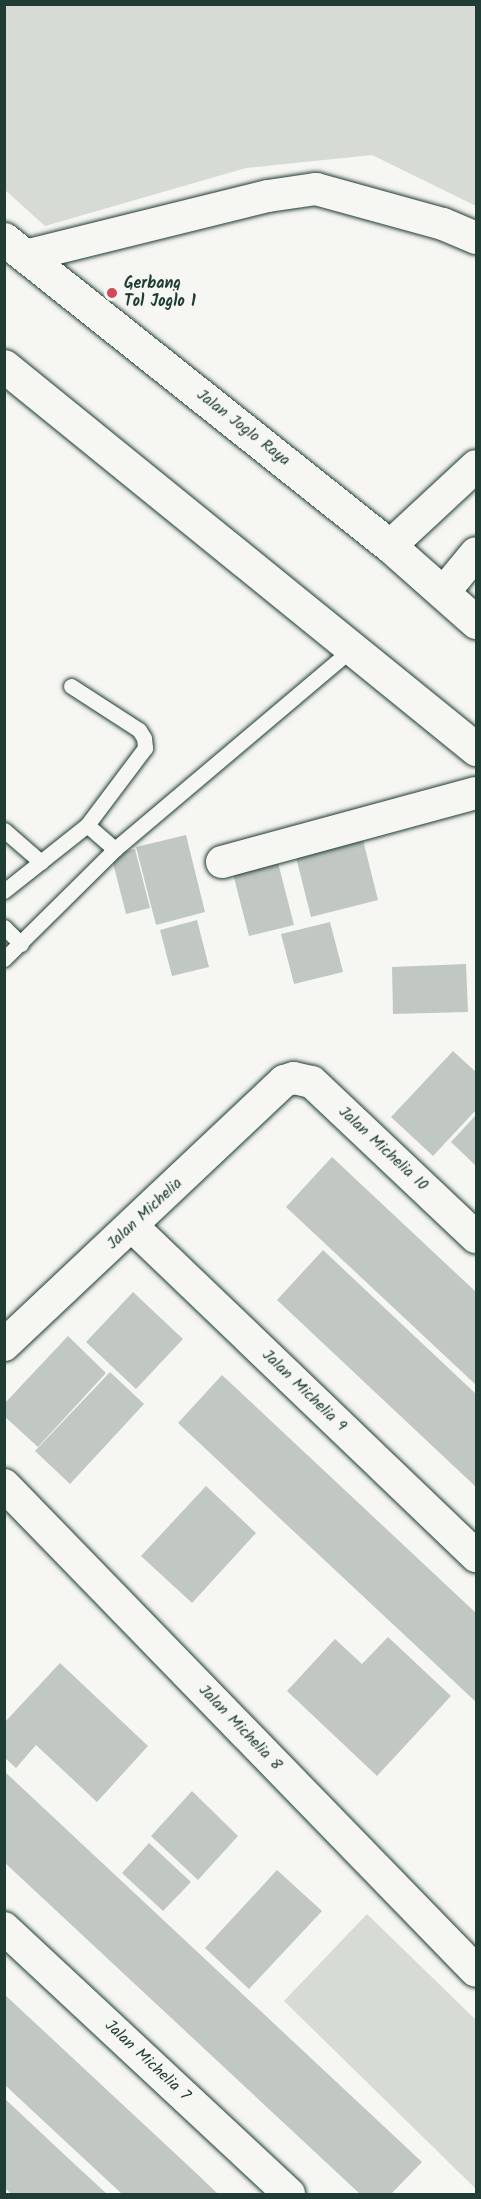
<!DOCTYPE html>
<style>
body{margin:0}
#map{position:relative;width:481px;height:2199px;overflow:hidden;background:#f6f6f2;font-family:Kalam,sans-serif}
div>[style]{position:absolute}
.green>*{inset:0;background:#d6dbd6}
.building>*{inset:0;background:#c1c8c3}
.roads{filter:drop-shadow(0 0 2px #1f3d34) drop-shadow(0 0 2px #1f3d34)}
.service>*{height:15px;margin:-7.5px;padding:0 7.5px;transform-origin:7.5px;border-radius:7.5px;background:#f6f6f2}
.minor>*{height:32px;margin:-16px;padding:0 16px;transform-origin:16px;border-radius:16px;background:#f6f6f2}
.secondary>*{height:33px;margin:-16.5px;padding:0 16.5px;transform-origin:16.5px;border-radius:16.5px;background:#f6f6f2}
.dots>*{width:16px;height:16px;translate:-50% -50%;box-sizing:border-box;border:3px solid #f6f6f2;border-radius:50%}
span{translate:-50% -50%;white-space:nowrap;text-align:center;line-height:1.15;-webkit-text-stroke:4.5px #f6f6f2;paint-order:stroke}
.poi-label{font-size:16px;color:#1f3d34;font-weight:700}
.left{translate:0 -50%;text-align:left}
.street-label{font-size:16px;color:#1f3d34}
.frame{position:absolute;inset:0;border:6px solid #1f3d34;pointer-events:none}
</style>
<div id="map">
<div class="green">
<i style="clip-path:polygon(5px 4px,476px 5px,476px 206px,372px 155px,246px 168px,45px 226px,5px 190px)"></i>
<i style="clip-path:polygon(367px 1914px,476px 2020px,476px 2189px,284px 2001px)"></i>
</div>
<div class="building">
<i style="clip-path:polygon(361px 832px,378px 900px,311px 917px,294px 849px)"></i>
<i style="clip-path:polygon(186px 835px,205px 912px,156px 925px,136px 847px)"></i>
<i style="clip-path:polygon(135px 849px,150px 908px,126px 914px,111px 855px)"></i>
<i style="clip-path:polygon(276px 855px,294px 925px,249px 936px,231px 866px)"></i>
<i style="clip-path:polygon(197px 920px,209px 967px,172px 976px,160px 930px)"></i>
<i style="clip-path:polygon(330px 922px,343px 972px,294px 984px,281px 934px)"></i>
<i style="clip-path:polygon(466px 964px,468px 1012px,393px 1014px,392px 967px)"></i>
<i style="clip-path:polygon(453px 1051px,476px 1072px,476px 1110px,433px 1156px,391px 1117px)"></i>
<i style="clip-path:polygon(476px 1115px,476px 1166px,451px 1142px)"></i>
<i style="clip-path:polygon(332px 1157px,476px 1292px,476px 1385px,286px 1207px)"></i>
<i style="clip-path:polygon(323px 1250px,476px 1394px,476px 1487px,277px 1300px)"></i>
<i style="clip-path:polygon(133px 1292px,183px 1339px,136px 1389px,86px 1342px)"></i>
<i style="clip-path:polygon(68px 1336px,106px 1373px,38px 1447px,4px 1416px,4px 1404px)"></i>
<i style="clip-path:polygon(110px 1372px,144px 1404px,70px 1484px,35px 1451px)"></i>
<i style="clip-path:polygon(222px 1375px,476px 1613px,476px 1702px,178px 1423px)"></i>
<i style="clip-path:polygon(206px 1486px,256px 1533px,192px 1603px,141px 1556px)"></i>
<i style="clip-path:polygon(388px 1637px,451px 1696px,377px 1776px,287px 1691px,335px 1639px,362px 1664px)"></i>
<i style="clip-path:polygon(60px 1663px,148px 1746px,97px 1802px,36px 1745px,16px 1768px,4px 1757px,4px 1723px)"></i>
<i style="clip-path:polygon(4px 1771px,422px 2162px,391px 2194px,360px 2194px,4px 1862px)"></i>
<i style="clip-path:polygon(192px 1791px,238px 1836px,198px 1880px,151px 1836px)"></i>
<i style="clip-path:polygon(149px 1843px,191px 1882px,163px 1911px,122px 1873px)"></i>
<i style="clip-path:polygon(277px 1870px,322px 1911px,249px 1989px,205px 1948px)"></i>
<i style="clip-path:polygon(4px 1994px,195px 2172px,218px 2194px,122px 2194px,22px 2101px,4px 2084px)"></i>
<i style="clip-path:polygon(4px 2098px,68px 2158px,107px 2194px,12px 2194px,4px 2188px)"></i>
</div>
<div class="roads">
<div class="service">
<i style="left:71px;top:686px;width:81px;rotate:32.9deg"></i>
<i style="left:139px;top:730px;width:9px;rotate:58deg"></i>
<i style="left:144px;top:738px;width:10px;rotate:84deg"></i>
<i style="left:145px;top:748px;width:96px;rotate:127deg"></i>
<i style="left:87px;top:825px;width:37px;rotate:41deg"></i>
<i style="left:4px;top:830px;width:49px;rotate:40.9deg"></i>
<i style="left:4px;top:891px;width:106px;rotate:-38.5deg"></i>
<i style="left:4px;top:927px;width:24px;rotate:45deg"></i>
<i style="left:4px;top:959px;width:156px;rotate:-44.7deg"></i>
<i style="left:115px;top:849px;width:312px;rotate:-40.2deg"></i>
</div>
<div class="minor">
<i style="left:25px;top:256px;width:250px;rotate:-13.9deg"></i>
<i style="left:268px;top:196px;width:49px;rotate:-8.3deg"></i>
<i style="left:316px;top:189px;width:132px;rotate:15.4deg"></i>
<i style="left:443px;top:224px;width:36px;rotate:23deg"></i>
<i style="left:390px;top:546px;width:117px;rotate:-42.9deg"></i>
<i style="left:444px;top:592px;width:50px;rotate:-50.6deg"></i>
<i style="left:222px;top:862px;width:263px;rotate:-15.2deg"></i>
<i style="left:132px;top:1226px;width:477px;rotate:43.8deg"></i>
<i style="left:4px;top:1345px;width:385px;rotate:-43.3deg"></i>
<i style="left:284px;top:1081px;width:10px;rotate:-17deg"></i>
<i style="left:294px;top:1078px;width:18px;rotate:13deg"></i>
<i style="left:312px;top:1082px;width:226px;rotate:43.4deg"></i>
<i style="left:4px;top:1485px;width:677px;rotate:45.84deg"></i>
<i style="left:4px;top:1928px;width:390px;rotate:43deg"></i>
</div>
<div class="secondary">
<i style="left:4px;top:239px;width:493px;rotate:38.5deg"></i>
<i style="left:390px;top:546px;width:115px;rotate:41.5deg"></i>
<i style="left:4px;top:366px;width:608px;rotate:39.06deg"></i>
</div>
</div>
<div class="dots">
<i style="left:112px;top:293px;background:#d1495b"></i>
</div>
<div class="poi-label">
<span class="left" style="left:124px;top:293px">Gerbang<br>Tol Joglo 1</span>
</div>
<div class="street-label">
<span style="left:243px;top:428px;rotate:38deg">Jalan Joglo Raya</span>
<span style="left:383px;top:1149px;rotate:43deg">Jalan Michelia 10</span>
<span style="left:145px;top:1214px;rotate:-43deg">Jalan Michelia</span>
<span style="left:304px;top:1391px;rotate:44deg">Jalan Michelia 9</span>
<span style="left:240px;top:1728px;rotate:46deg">Jalan Michelia 8</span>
<span style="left:147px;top:2061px;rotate:43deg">Jalan Michelia 7</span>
</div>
<div class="frame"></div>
</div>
